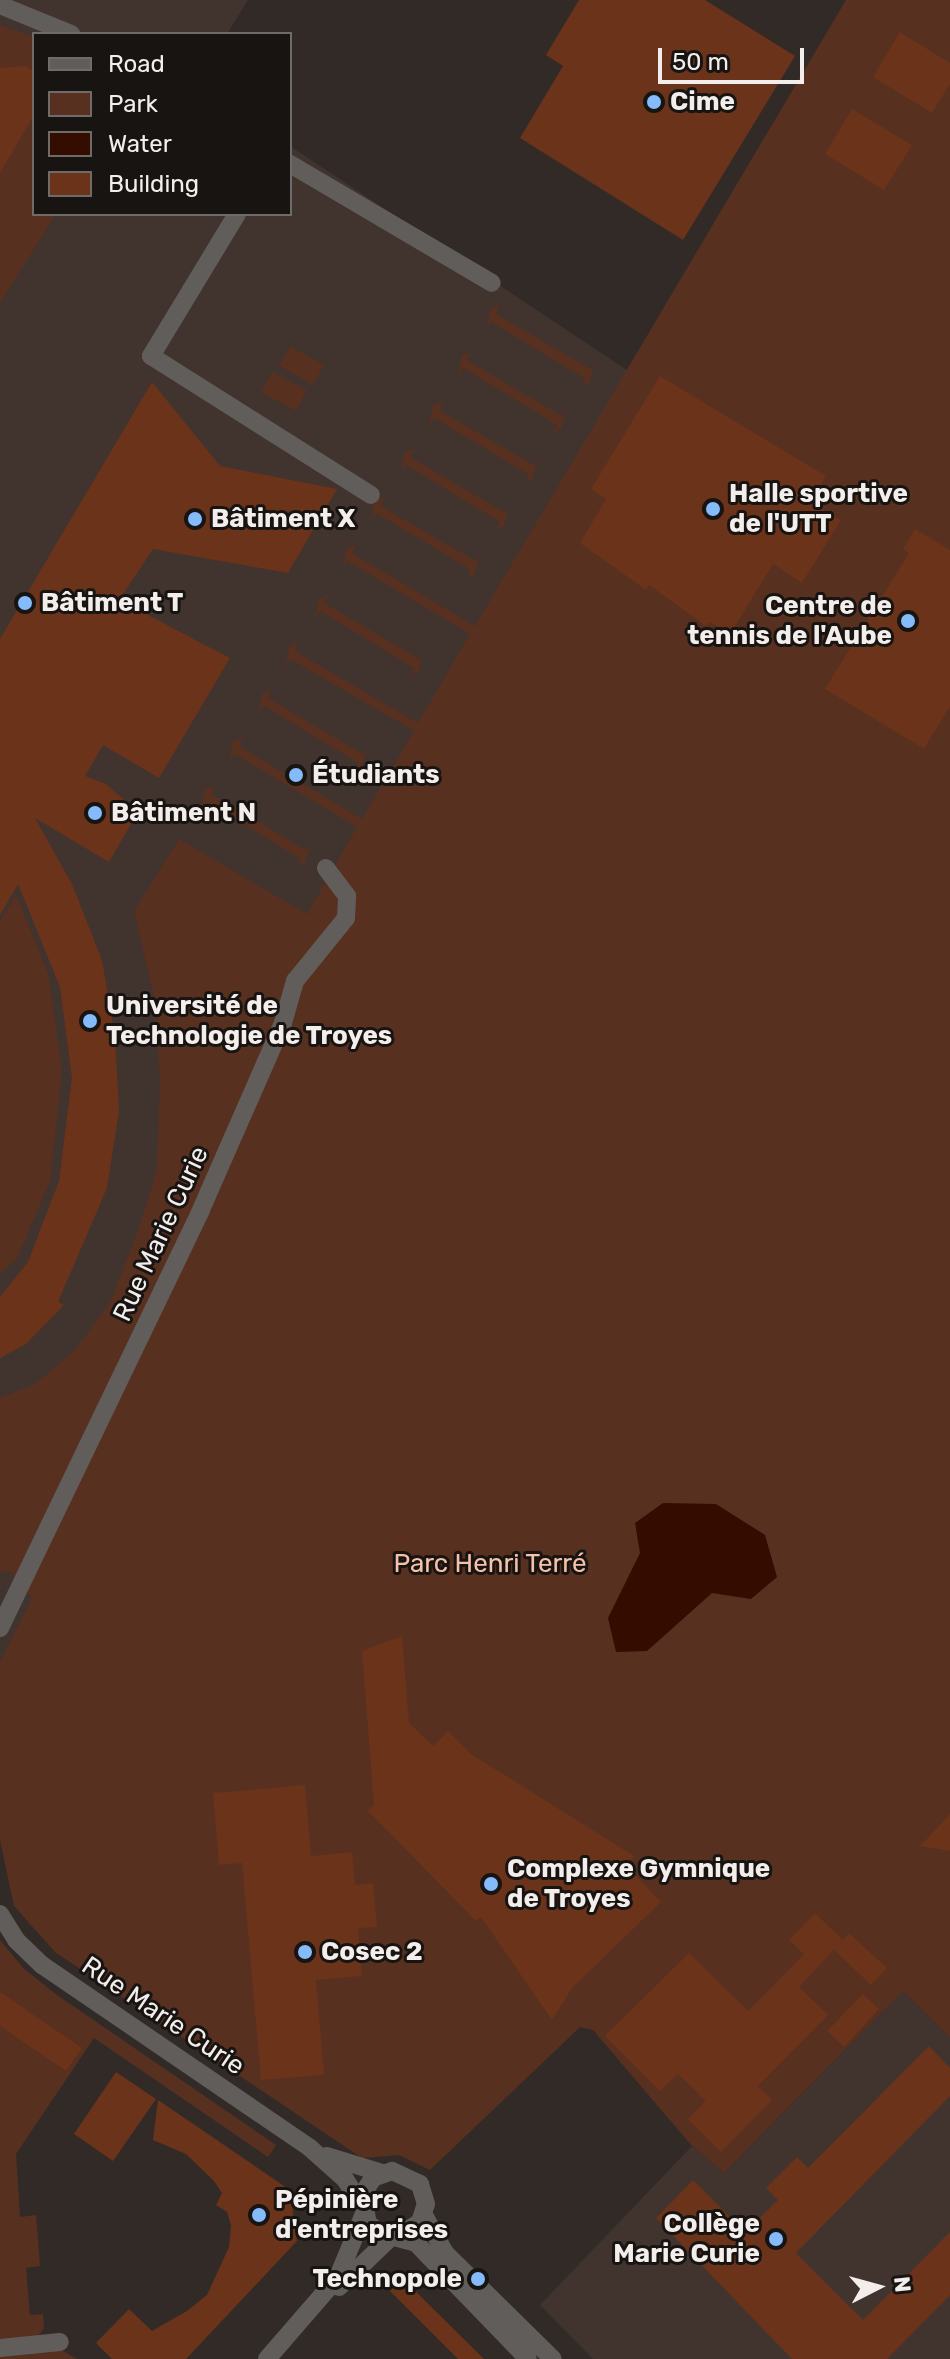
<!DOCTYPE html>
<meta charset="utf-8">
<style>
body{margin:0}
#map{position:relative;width:950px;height:2359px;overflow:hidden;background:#322a27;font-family:Rubik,sans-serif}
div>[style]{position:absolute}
.built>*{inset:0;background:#41332e}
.green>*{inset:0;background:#573020}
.water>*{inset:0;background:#340c00}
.building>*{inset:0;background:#6b331a}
.street>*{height:18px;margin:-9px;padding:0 9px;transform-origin:9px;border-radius:9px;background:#615d5b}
.dots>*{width:22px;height:22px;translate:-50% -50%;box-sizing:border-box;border:4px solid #171412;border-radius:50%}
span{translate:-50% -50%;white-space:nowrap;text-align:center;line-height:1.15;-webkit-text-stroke:6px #171412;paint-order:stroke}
.poi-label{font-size:26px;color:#f3eeec;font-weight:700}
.left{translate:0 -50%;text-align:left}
.right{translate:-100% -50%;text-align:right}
.street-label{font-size:26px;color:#f3eeec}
.park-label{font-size:26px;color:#f7c0a9}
.legend{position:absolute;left:32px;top:32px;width:260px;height:184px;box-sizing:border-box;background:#171412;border:2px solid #6f6b69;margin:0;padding:10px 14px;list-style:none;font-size:24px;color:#f3eeec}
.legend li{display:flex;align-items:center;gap:16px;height:40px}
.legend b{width:40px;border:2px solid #6f6b69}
.north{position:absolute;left:838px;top:2247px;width:80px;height:80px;-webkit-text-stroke:6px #171412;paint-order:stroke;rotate:84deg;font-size:22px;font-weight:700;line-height:32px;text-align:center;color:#f3eeec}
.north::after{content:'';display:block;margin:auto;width:28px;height:36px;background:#f3eeec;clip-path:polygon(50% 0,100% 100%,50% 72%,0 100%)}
.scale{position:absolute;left:658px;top:48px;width:146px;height:36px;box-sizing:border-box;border:4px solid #f3eeec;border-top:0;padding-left:10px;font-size:24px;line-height:28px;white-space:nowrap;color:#f3eeec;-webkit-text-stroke:6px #171412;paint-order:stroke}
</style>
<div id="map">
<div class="built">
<i style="clip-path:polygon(0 0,248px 0,227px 34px,34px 34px,34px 214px,290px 214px,290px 146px,639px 378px,0 1708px)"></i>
<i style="clip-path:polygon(903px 1991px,950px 2038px,950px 2359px,593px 2359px,540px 2305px,692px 2146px,724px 2173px)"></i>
</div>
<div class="green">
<i style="clip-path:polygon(846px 0,950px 0,950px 2038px,903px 1991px,724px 2173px,692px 2146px,593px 2030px,580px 2027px,430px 2170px,399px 2155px,362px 2158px,55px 1952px,14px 1906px,0 1840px,0 1662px,32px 1598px,10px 1571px,0 1572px,0 1398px,35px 1384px,74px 1351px,110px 1303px,139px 1228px,157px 1169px,160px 1081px,155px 1000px,134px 911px,179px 839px,307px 914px,357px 827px,234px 754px,229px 762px,233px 741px,243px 738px,239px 746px,362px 819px,414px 731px,290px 659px,286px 667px,289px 646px,299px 642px,295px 651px,418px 723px,470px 634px,347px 561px,343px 569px,346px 548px,356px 545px,352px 553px,475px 626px)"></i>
<i style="clip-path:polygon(0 25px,34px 37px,34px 214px,56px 214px,0 303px)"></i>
<i style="clip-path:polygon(500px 305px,496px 314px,591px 369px,595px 363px,589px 383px,582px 386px,585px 379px,491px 322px,486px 330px,490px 309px)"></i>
<i style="clip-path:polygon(290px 346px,324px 365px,313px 385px,279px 366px)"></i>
<i style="clip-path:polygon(471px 352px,467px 360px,562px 416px,567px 409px,561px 429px,553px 433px,557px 425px,463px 368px,458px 376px,462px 355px)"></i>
<i style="clip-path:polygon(272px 372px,307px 390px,296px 411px,261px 392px)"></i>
<i style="clip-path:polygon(443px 402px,439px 410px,534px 465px,538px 459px,532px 479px,525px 483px,529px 475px,434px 418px,429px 426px,433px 405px)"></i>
<i style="clip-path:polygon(415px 449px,410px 457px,506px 513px,510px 506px,504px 526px,497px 530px,500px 522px,406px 465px,401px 473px,405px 452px)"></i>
<i style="clip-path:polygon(385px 497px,381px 506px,476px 561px,481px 554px,474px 575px,467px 578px,471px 570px,376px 513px,371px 521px,375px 500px)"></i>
<i style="clip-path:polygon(329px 595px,324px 603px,420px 659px,424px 652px,418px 672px,411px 676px,414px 668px,320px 611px,315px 619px,319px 598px)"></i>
<i style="clip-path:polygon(272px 690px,268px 698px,363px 754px,368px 747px,361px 767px,354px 771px,358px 763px,264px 706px,258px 714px,262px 693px)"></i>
<i style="clip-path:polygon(215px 786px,211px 794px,306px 850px,311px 843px,305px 863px,297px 867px,301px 859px,207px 802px,201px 810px,205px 789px)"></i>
<i style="clip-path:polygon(16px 895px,48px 973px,62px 1070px,50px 1181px,17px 1259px,0 1274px,0 921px)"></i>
<i style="clip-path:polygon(0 1940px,24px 1969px,57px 1995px,276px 2145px,268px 2157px,94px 2038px,16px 2154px,20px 2217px,36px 2215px,40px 2266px,26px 2268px,30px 2315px,43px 2314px,44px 2328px,38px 2336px,77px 2359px,0 2359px)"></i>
</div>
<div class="water">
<i style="clip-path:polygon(663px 1503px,716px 1504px,765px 1535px,777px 1577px,751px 1599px,712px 1593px,647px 1651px,616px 1652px,608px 1618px,640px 1553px,635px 1523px)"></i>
</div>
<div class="building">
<i style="clip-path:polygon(579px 0,705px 0,795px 56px,683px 240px,520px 138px,563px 66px,546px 55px)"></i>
<i style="clip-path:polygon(900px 32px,950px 63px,950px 84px,932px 113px,873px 77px)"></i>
<i style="clip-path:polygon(25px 66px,34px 71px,34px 115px,0 173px,0 68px)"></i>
<i style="clip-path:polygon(852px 109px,912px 145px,884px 190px,825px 154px)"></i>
<i style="clip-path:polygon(660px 376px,826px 476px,811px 502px,841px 520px,802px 583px,773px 564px,730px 634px,709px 622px,706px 626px,649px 585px,646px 590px,580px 543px,606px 499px,591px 489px)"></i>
<i style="clip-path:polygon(152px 382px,220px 466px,337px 489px,288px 573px,153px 549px,119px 600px,230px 658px,159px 778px,103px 745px,85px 776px,106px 784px,138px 812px,109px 862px,35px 818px,72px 884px,102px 960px,115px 1036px,119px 1111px,107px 1188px,58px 1302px,64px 1305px,26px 1344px,0 1358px,0 1297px,28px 1262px,59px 1181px,72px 1078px,60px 987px,18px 884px,0 915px,0 639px)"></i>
<i style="clip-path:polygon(915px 529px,950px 550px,950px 706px,924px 749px,825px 689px,909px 553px,903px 549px)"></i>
<i style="clip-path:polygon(402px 1636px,409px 1723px,433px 1746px,448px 1731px,471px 1754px,634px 1856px,626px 1865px,661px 1902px,572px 1988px,552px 2020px,481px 1917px,476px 1921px,368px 1811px,374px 1805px,362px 1651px)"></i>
<i style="clip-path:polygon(305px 1785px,311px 1856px,352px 1852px,355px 1885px,373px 1883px,377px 1927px,358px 1928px,362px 1976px,316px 1980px,324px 2075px,261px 2080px,242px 1863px,219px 1865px,213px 1793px)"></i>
<i style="clip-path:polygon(950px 1814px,950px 1851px,920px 1846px)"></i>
<i style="clip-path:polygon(815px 1913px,843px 1940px,799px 1987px,828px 2015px,758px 2086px,772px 2100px,721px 2152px,688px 2119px,706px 2101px,678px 2074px,660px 2091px,605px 2036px,689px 1953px,748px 2011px,804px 1954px,789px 1940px)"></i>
<i style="clip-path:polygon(849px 1933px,887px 1968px,871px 1985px,834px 1950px)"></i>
<i style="clip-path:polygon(0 1992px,82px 2048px,66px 2071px,0 2026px)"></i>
<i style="clip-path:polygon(863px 1994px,879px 2009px,844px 2047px,827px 2031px)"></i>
<i style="clip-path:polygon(929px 2046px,950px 2068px,950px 2096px,796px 2253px,863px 2320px,950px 2232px,950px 2295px,887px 2359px,792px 2359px,656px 2218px,693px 2180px,745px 2232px,778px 2200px,766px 2188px,797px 2157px,808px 2168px)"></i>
<i style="clip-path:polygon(116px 2072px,156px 2099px,113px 2161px,74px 2134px)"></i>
<i style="clip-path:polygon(158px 2100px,290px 2190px,297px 2241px,186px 2359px,112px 2359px,96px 2343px,129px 2309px,152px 2331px,187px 2311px,207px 2295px,229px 2247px,231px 2225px,227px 2212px,216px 2205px,222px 2193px,214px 2181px,186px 2154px,153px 2140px)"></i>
<i style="clip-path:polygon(402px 2278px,484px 2359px,458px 2359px,390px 2291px)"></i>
</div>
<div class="street">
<i style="left:0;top:5px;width:77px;rotate:22.2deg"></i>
<i style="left:290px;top:164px;width:234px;rotate:30.5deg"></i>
<i style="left:237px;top:214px;width:166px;rotate:121.2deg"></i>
<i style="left:151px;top:356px;width:260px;rotate:32.3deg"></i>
<i style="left:0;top:1628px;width:462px;rotate:-64.3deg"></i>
<i style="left:200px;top:1212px;width:206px;rotate:-66.3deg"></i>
<i style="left:283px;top:1023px;width:44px;rotate:-74.1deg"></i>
<i style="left:295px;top:981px;width:81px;rotate:-51deg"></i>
<i style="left:346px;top:918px;width:22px;rotate:-87deg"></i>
<i style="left:347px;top:896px;width:35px;rotate:-127deg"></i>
<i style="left:0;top:1914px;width:31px;rotate:58deg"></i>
<i style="left:16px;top:1940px;width:36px;rotate:44deg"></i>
<i style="left:42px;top:1965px;width:325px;rotate:34.3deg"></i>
<i style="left:310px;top:2148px;width:47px;rotate:41.5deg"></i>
<i style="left:345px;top:2179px;width:31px;rotate:58deg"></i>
<i style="left:327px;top:2156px;width:58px;rotate:17.2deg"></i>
<i style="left:424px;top:2215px;width:43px;rotate:61.1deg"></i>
<i style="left:445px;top:2253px;width:151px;rotate:44.5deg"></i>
<i style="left:400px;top:2235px;width:24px;rotate:-33deg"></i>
<i style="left:420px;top:2222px;width:19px;rotate:-72deg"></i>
<i style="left:426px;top:2204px;width:21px;rotate:-107deg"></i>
<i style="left:420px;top:2184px;width:31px;rotate:-155deg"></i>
<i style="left:392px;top:2171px;width:20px;rotate:160deg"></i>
<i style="left:373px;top:2178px;width:20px;rotate:123deg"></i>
<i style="left:362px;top:2195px;width:30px;rotate:78deg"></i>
<i style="left:368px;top:2224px;width:18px;rotate:34deg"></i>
<i style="left:383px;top:2234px;width:34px;rotate:15deg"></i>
<i style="left:416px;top:2243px;width:161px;rotate:46deg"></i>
<i style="left:339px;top:2287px;width:74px;rotate:-43.9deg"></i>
<i style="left:0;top:2348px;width:60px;rotate:-5.7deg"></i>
<i style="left:267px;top:2359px;width:108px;rotate:-49.1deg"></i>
<i style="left:338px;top:2277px;width:66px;rotate:-67.7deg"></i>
</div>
<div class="dots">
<i style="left:654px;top:102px;background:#86bbfb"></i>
<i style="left:713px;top:509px;background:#86bbfb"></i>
<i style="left:195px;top:519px;background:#86bbfb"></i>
<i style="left:25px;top:603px;background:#86bbfb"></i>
<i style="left:908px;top:621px;background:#86bbfb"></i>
<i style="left:296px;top:775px;background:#86bbfb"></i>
<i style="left:95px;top:813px;background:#86bbfb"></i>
<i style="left:90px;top:1021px;background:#86bbfb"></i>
<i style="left:491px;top:1884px;background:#86bbfb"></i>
<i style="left:305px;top:1952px;background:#86bbfb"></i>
<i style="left:259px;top:2215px;background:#86bbfb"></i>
<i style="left:776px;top:2239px;background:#86bbfb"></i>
<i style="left:478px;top:2279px;background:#86bbfb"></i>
</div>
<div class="poi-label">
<span class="left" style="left:670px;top:102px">Cime</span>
<span class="left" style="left:729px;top:509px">Halle sportive<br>de l'UTT</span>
<span class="left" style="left:211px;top:519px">Bâtiment X</span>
<span class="left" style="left:41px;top:603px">Bâtiment T</span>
<span class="right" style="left:892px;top:621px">Centre de<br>tennis de l'Aube</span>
<span class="left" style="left:312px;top:775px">Étudiants</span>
<span class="left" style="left:111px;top:813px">Bâtiment N</span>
<span class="left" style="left:106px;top:1021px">Université de<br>Technologie de Troyes</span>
<span class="left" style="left:507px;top:1884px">Complexe Gymnique<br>de Troyes</span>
<span class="left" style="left:321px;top:1952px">Cosec 2</span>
<span class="left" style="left:275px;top:2215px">Pépinière<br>d'entreprises</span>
<span class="right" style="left:760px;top:2239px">Collège<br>Marie Curie</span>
<span class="right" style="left:462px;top:2279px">Technopole</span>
</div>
<div class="street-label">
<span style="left:161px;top:1234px;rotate:-65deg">Rue Marie Curie</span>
<span style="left:163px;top:2016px;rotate:34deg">Rue Marie Curie</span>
</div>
<div class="park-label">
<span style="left:490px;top:1564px">Parc Henri Terré</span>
</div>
<ul class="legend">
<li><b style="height:10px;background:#615d5b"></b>Road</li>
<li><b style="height:22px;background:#573020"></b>Park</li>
<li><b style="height:22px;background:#340c00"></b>Water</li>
<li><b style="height:22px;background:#6b331a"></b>Building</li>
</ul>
<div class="north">N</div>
<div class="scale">50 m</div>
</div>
